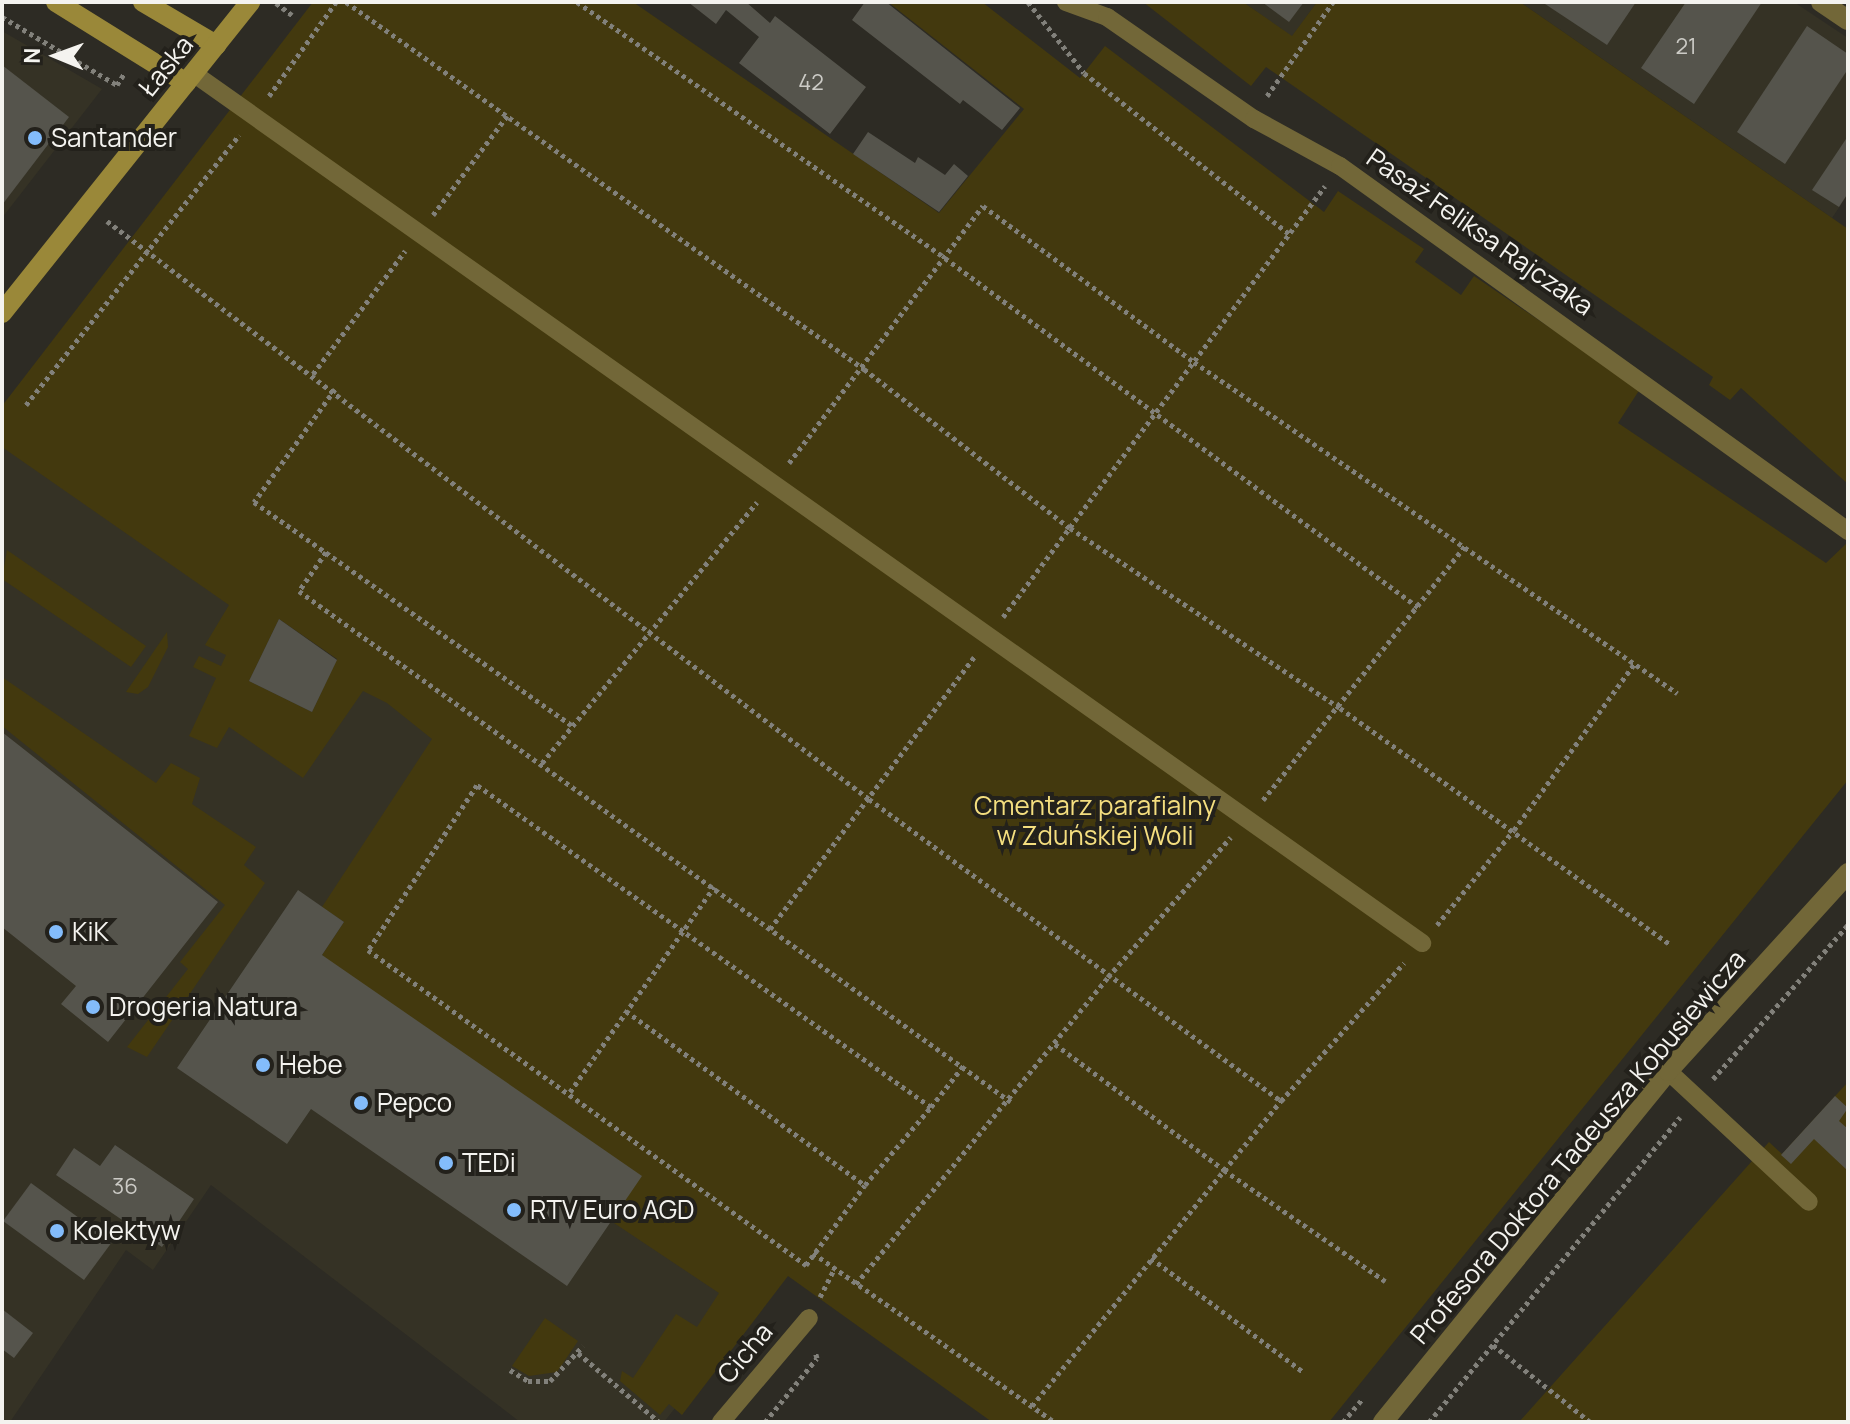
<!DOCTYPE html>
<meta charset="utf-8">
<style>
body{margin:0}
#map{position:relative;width:1850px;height:1424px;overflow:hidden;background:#2d2b24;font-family:Manrope,sans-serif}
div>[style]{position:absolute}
.built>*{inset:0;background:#353225}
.green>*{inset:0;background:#43390e}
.building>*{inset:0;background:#55544c}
.path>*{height:5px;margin-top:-2.5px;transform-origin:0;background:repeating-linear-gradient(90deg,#82817b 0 4px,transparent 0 8px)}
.lane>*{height:18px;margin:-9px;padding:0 9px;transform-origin:9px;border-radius:9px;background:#726738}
.street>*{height:20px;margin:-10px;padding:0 10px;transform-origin:10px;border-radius:10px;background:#726738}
.secondary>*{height:20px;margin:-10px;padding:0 10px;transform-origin:10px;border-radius:10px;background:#9a8839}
.dots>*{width:22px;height:22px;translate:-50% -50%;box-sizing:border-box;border:4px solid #23211b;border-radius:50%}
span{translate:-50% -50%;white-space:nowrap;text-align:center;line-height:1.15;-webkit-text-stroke:8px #23211b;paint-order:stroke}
.number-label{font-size:22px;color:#cccbc6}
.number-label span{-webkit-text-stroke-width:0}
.street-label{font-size:26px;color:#f4f3ef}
.poi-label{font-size:26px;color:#f4f3ef}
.left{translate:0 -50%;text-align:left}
.park-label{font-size:26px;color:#f4de7f}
.frame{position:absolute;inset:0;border:4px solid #f4f3ef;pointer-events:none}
.north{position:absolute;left:16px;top:16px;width:80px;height:80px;-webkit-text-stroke:6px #23211b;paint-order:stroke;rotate:271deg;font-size:22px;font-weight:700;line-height:32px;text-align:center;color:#f4f3ef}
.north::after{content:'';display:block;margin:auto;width:28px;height:36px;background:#f4f3ef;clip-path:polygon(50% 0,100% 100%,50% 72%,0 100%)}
</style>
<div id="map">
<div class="built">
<i style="clip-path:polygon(1243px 2px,1317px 2px,1292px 37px)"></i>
<i style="clip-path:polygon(1520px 2px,1794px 2px,1848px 38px,1848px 194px,1832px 218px)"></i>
<i style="clip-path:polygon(2px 31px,102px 89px,2px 218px)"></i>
<i style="clip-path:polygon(2px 426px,459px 745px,322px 955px,783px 1272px,664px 1422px,520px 1422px,211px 1185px,153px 1270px,126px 1250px,10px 1422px,2px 1422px)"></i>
</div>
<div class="green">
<i style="clip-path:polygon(evenodd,313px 2px,633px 2px,939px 213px,1024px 109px,888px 2px,982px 2px,1080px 78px,1105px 46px,1324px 212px,1338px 191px,1424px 249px,1415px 262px,1461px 295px,1474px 276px,1640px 389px,1618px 423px,1826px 563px,1848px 542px,1848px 780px,1329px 1422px,992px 1422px,788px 1276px,682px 1415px,669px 1404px,660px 1415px,620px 1381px,622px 1371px,633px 1378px,676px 1314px,697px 1327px,719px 1293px,611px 1221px,322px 955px,344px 922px,322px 907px,432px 739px,387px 703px,363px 691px,303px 778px,229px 727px,217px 748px,189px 736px,216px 678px,193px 667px,199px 656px,221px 666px,226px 655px,205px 645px,229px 605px,2px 447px,2px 406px,313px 2px,279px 619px,337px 659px,312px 712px,249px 681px,279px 619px)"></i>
<i style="clip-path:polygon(1143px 2px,1243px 2px,1292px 36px,1317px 2px,1520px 2px,1848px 229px,1848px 484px,1741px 388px,1730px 400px,1709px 385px,1713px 377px,1266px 67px,1251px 86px)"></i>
<i style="clip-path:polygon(7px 550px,146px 646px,131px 667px,2px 579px)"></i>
<i style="clip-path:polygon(167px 632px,168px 647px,148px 687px,138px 694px,126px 692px)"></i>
<i style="clip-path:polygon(2px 677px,156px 783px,171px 763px,200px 778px,192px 804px,256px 847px,244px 865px,265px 883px,147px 1057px,127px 1047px,188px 969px,180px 962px,225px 905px,2px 726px)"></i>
<i style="clip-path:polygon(1848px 1082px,1848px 1422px,1519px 1422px,1769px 1142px,1782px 1154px)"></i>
<i style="clip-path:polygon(545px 1318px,578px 1341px,557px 1372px,529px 1376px,512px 1366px)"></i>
</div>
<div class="building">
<i style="clip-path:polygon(688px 2px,746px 2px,770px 23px,775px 16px,866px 87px,830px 134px,739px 63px,759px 37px,726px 10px,716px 24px)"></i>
<i style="clip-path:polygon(865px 2px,886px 2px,1020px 108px,1002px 130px,963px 100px,960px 104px,852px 20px)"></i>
<i style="clip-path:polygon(1262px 2px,1304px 2px,1289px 22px)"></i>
<i style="clip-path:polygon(1542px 2px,1636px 2px,1607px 45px)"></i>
<i style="clip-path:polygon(1686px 2px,1762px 2px,1694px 104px,1641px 68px)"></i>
<i style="clip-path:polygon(1807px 26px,1848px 54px,1848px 69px,1785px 164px,1737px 132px)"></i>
<i style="clip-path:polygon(2px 65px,69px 117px,2px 205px)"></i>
<i style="clip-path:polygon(868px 132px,915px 163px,918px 157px,945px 175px,954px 164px,968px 176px,939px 212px,853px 154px)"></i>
<i style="clip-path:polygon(1848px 136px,1848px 193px,1839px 207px,1812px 190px)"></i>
<i style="clip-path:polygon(279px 619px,337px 660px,312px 712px,249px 681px)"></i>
<i style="clip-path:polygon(2px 732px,218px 902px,108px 1042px,61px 1004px,76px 986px,2px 927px)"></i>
<i style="clip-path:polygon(298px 890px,344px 922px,322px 955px,642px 1176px,567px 1286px,311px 1109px,287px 1144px,177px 1068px)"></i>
<i style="clip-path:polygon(1835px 1096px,1848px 1108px,1839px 1121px,1848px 1129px,1848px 1171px,1814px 1139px,1791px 1164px,1781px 1155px)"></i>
<i style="clip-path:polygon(115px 1145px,194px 1199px,162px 1247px,56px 1175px,74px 1148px,100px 1166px)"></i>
<i style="clip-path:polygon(31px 1183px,112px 1242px,84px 1280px,3px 1221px)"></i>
<i style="clip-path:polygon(2px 1309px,33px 1333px,14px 1358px,2px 1349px)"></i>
</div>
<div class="path">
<i style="left:346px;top:2px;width:635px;rotate:35.32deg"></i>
<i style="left:864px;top:369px;width:260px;rotate:37.7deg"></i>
<i style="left:1070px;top:528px;width:324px;rotate:33.7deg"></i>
<i style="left:1340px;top:708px;width:407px;rotate:35.6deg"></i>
<i style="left:577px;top:2px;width:448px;rotate:34.8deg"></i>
<i style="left:945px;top:258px;width:589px;rotate:36.44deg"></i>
<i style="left:1028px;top:2px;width:90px;rotate:51.7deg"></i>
<i style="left:1084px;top:73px;width:261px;rotate:38.1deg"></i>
<i style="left:276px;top:3px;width:20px;rotate:37deg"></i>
<i style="left:2px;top:17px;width:134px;rotate:30.6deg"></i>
<i style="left:117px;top:85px;width:13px;rotate:-58deg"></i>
<i style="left:269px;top:96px;width:115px;rotate:-54.5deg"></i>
<i style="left:1267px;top:96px;width:115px;rotate:-54.9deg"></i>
<i style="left:433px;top:215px;width:124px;rotate:-53.2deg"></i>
<i style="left:107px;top:221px;width:956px;rotate:37.18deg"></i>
<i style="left:869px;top:799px;width:511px;rotate:36.24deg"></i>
<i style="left:313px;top:374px;width:154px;rotate:-53.2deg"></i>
<i style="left:335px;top:389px;width:139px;rotate:125.6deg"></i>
<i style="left:254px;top:502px;width:388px;rotate:35.1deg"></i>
<i style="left:26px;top:405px;width:344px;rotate:-51.7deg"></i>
<i style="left:789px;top:463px;width:322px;rotate:-53deg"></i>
<i style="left:983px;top:206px;width:262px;rotate:36.5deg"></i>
<i style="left:1194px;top:362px;width:586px;rotate:34.42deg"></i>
<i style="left:326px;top:552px;width:47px;rotate:124.7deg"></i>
<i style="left:299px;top:591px;width:876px;rotate:35.67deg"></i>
<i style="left:1003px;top:617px;width:538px;rotate:-53.24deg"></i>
<i style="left:542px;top:763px;width:338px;rotate:-50.5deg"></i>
<i style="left:1263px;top:800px;width:326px;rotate:-51.5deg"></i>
<i style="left:1437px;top:925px;width:122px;rotate:-51deg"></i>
<i style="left:1514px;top:830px;width:205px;rotate:-54.1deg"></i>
<i style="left:770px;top:929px;width:340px;rotate:-53.1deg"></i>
<i style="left:626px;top:1011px;width:296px;rotate:36.1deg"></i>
<i style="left:1055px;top:1044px;width:211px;rotate:36.7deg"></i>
<i style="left:1224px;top:1170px;width:196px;rotate:34.6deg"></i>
<i style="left:1713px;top:1079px;width:205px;rotate:-48.8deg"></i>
<i style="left:570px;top:1092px;width:251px;rotate:-54.9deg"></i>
<i style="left:931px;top:1107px;width:557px;rotate:-144.65deg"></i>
<i style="left:477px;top:785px;width:198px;rotate:123.4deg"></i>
<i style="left:368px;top:950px;width:540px;rotate:35.72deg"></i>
<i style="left:806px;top:1265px;width:99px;rotate:-53.6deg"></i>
<i style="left:865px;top:1185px;width:102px;rotate:-49.8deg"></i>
<i style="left:931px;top:1107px;width:53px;rotate:-51.8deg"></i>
<i style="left:813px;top:1253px;width:294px;rotate:35deg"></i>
<i style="left:1151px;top:1258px;width:189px;rotate:36.8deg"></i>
<i style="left:856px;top:1284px;width:397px;rotate:-50.6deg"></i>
<i style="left:1108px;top:977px;width:186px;rotate:-48.7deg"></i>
<i style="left:820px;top:1297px;width:31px;rotate:-63deg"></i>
<i style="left:1493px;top:1345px;width:124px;rotate:38.4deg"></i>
<i style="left:578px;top:1353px;width:106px;rotate:40.4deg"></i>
<i style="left:510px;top:1370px;width:21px;rotate:31deg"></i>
<i style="left:528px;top:1381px;width:22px"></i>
<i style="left:550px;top:1381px;width:48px;rotate:-46.7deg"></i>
<i style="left:1032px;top:1406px;width:394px;rotate:-50.8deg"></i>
<i style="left:1281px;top:1101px;width:185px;rotate:-48.3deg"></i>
<i style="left:765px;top:1422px;width:82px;rotate:-50.9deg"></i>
<i style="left:817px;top:1358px;width:7px;rotate:-106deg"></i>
<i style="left:1343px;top:1422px;width:31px;rotate:-50deg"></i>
<i style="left:1429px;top:1422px;width:395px;rotate:-50.5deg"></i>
</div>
<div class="lane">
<i style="left:1066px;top:2px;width:44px;rotate:20.1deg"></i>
<i style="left:1107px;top:17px;width:179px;rotate:34.8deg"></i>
<i style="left:1254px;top:119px;width:98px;rotate:28.7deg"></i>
<i style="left:1340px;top:166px;width:626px;rotate:35.7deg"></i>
<i style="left:193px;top:73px;width:1506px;rotate:35.29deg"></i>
<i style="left:1668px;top:1071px;width:192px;rotate:42.9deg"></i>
<i style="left:721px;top:1422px;width:136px;rotate:-49.8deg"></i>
</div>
<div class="street">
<i style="left:1821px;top:2px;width:32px;rotate:34deg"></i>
<i style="left:1383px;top:1422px;width:452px;rotate:-50.9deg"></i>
<i style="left:1668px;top:1071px;width:268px;rotate:-47.7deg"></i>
</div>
<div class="secondary">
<i style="left:56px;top:2px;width:153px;rotate:31.9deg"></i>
<i style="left:143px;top:2px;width:85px;rotate:30.5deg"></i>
<i style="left:2px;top:313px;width:398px;rotate:-51.4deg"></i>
</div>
<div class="dots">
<i style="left:35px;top:138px;background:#83bcfb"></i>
<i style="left:56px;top:932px;background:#83bcfb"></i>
<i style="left:93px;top:1007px;background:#83bcfb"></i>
<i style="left:263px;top:1065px;background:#83bcfb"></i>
<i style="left:361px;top:1103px;background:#83bcfb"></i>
<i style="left:446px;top:1163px;background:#83bcfb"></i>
<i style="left:514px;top:1210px;background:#83bcfb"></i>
<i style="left:57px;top:1231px;background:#83bcfb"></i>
</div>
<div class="number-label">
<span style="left:1686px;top:47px">21</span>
<span style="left:811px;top:83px">42</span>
<span style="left:125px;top:1187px">36</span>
</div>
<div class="street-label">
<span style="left:166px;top:66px;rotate:-51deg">Łaska</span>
<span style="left:1480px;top:232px;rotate:35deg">Pasaż Feliksa Rajczaka</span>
<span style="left:1578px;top:1147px;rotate:-50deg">Profesora Doktora Tadeusza Kobusiewicza</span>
<span style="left:745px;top:1353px;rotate:-50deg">Cicha</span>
</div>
<div class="poi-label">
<span class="left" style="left:51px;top:138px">Santander</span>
<span class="left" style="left:72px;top:932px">KiK</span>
<span class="left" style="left:109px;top:1007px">Drogeria Natura</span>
<span class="left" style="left:279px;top:1065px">Hebe</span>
<span class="left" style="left:377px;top:1103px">Pepco</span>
<span class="left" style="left:462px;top:1163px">TEDi</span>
<span class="left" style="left:530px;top:1210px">RTV Euro AGD</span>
<span class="left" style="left:73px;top:1231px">Kolektyw</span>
</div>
<div class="park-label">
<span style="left:1095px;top:821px">Cmentarz parafialny<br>w Zduńskiej Woli</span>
</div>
<div class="frame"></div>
<div class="north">N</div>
</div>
